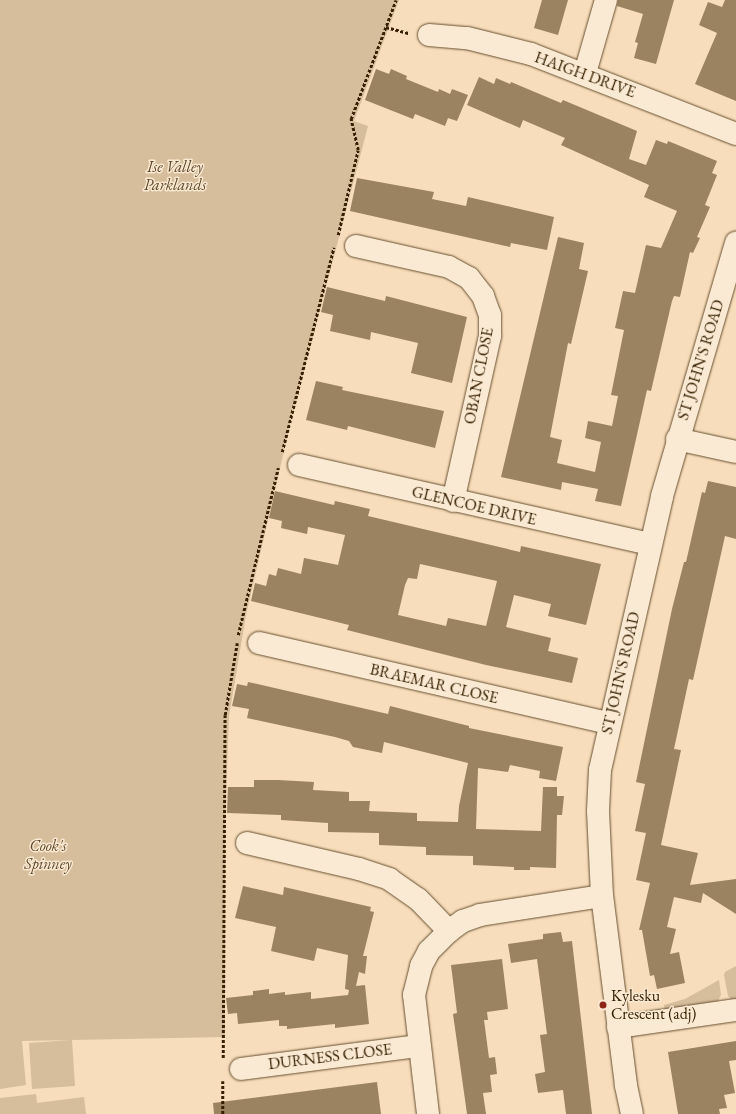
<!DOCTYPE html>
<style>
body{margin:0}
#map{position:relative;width:736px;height:1114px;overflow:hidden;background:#f7ddbb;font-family:"EB Garamond",serif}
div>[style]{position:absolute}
.green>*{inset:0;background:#d6bd9b}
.building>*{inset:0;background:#9b8261}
.path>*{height:2.5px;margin-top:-1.25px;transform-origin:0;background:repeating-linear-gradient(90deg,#372000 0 3px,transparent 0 5px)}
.roads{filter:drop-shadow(0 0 1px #674f2f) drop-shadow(0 0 1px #674f2f)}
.minor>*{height:22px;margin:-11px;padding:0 11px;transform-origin:11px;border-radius:11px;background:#fae9d3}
.dots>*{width:11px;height:11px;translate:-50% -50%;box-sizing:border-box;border:2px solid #fae9d3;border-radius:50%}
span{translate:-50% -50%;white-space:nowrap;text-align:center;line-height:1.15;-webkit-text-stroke:3px #fae9d3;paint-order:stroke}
.street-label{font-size:16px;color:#372000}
.park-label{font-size:16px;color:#5f4727;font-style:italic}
.poi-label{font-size:16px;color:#372000}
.left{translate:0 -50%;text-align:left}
</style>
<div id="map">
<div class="green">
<i style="clip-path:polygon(0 0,399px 0,354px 121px,368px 126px,290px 425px,246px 615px,229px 716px,225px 822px,225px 1037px,72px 1040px,75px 1086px,32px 1089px,29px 1043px,70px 1040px,22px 1041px,26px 1085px,0 1089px)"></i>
<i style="clip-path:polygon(736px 966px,736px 1001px,733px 1001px,728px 996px,724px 975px,725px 972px)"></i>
<i style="clip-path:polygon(719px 980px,721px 995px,717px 1003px,665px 1012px,664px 1005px,685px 999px)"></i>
<i style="clip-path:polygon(36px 1094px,37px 1103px,84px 1097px,86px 1114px,0 1114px,0 1098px)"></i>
</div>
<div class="building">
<i style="clip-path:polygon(542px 0,568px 0,558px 35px,534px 28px)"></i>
<i style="clip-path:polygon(618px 0,674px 0,656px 64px,634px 58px,638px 43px,635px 42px,643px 14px,617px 6px)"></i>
<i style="clip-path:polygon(725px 0,736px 0,736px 101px,695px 84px,717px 33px,699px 25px,708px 2px,722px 7px)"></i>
<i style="clip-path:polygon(376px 69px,389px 74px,391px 69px,407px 76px,406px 79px,438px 92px,439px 89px,450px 94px,452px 89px,468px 95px,457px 121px,448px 118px,445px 126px,415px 114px,413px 119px,365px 100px)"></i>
<i style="clip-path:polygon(479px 77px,494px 84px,496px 78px,510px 84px,511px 82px,561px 103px,563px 100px,637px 131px,629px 159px,646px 165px,656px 140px,667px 144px,668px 141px,717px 161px,712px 173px,717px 175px,705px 205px,710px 207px,697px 237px,700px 238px,693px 253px,690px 252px,680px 297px,674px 296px,672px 301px,651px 391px,647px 390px,621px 506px,595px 501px,598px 489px,562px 482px,561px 490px,501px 477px,558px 237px,584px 243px,579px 269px,588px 271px,571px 344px,568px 343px,550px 437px,562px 440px,557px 463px,595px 472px,601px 442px,585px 438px,588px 421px,612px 426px,618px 396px,611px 395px,624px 330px,615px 328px,623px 291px,635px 293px,646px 245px,661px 248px,677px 211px,644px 197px,649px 185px,561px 145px,565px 138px,523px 120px,520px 128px,467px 105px)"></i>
<i style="clip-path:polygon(357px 178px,434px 192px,432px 199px,466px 206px,468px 197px,554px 217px,547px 250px,511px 243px,510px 247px,350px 211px)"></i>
<i style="clip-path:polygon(327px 287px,385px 301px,386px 296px,467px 317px,452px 383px,411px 373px,418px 343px,371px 332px,370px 340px,330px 331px,333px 315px,321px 312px)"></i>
<i style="clip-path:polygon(316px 381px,343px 387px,342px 390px,444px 411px,435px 448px,348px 426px,347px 430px,306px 420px)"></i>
<i style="clip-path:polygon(708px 481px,736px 487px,736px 539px,725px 536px,693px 680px,689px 679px,674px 749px,681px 750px,661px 845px,698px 853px,690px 885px,736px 879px,736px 914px,703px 893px,701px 903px,674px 897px,667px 927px,676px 929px,670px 954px,679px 952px,685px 983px,657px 989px,654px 975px,650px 976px,642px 930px,639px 930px,650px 883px,636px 880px,646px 833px,635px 831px,645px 784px,636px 782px,672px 609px,684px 562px,686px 562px,702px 492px,705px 493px)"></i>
<i style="clip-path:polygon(evenodd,275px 491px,334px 505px,335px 501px,370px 509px,368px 516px,474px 541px,520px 552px,521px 546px,601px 564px,586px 625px,548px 616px,551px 604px,514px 595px,506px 627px,551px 638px,548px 651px,578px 658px,572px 683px,486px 665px,347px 630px,349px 625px,251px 601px,255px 583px,266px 586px,269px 574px,276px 576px,278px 568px,301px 574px,304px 558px,338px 565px,345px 535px,308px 527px,307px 534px,281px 528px,282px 521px,269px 518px,275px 491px,420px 564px,497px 581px,486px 626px,448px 618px,446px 626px,398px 615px,405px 585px,408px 578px,417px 579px,420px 564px)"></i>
<i style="clip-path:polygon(248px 682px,388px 714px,390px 706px,469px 726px,469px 728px,563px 747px,556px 781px,539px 778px,540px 771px,510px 765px,508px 772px,478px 768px,476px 829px,541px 831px,543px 787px,557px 787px,557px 796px,564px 796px,562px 815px,557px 815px,556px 868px,530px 867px,530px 870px,514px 870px,514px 867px,473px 865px,473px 856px,426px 855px,426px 847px,379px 845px,379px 833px,328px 832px,328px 823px,281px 820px,281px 815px,227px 813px,228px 787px,254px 787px,254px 780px,278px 780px,314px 782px,313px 790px,349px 792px,349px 801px,370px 801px,369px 811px,417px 813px,417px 821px,458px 822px,459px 806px,468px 763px,384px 742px,382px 753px,353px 747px,349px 741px,335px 737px,247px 718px,249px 709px,232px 706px,237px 684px,247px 686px)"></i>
<i style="clip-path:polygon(243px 886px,283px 895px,284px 887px,371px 907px,370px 911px,374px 912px,363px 956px,367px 956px,365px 974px,359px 972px,356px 986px,365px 985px,369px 1024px,335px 1028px,335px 1024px,287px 1029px,287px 1026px,279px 1026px,279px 1020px,238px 1024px,237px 1013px,228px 1014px,226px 998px,253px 995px,253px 991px,269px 989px,269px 994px,285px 992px,285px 995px,311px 992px,311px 999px,348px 995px,349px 990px,345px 989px,348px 955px,317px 948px,314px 961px,271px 951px,276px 927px,235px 918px)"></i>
<i style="clip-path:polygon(561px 932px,563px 942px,572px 941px,592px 1114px,566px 1114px,563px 1090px,538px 1093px,535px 1074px,545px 1072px,540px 1035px,547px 1034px,537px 959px,511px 963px,508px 944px,543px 939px,543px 934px)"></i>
<i style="clip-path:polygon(502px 959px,508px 1009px,487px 1012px,488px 1020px,484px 1020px,489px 1058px,495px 1057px,497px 1074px,490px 1075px,492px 1092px,483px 1093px,486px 1114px,467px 1114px,453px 1014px,457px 1013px,451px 965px)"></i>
<i style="clip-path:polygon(736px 1041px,736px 1060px,729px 1061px,735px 1093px,724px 1095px,727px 1108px,719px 1109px,720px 1114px,678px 1114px,668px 1052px)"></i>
<i style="clip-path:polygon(377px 1082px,381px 1114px,214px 1114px,213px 1103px)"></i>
</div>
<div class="path">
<i style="left:386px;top:27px;width:24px;rotate:15deg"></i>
<i style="left:338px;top:235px;width:87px;rotate:-76.8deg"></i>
<i style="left:358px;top:150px;width:32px;rotate:-103deg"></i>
<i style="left:351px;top:119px;width:127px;rotate:-69.3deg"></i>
<i style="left:282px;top:452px;width:211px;rotate:-75.8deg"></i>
<i style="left:238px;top:635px;width:172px;rotate:-76.5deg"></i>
<i style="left:223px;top:1058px;width:343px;rotate:-89.7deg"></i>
<i style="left:225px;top:715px;width:73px;rotate:-80.5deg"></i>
<i style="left:223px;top:1081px;width:33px;rotate:90deg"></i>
</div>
<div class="roads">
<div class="minor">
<i style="left:429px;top:35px;width:38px;rotate:5deg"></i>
<i style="left:467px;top:38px;width:66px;rotate:14deg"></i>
<i style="left:531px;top:54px;width:220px;rotate:21.3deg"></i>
<i style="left:585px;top:73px;width:76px;rotate:-74deg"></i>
<i style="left:356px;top:246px;width:95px;rotate:12.7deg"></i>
<i style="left:449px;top:267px;width:23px;rotate:29deg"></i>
<i style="left:469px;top:278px;width:23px;rotate:52deg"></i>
<i style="left:483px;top:296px;width:20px;rotate:70deg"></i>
<i style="left:490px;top:315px;width:21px;rotate:90deg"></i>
<i style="left:490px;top:336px;width:169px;rotate:102.6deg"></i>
<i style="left:677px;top:439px;width:60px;rotate:12.4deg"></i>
<i style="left:299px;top:465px;width:360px;rotate:12.7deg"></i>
<i style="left:259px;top:643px;width:359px;rotate:12.9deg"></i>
<i style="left:247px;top:843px;width:115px;rotate:13.1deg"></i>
<i style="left:359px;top:869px;width:32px;rotate:18deg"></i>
<i style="left:389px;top:879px;width:35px;rotate:35deg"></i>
<i style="left:418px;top:899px;width:45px;rotate:45.9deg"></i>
<i style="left:618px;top:1027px;width:119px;rotate:-8.2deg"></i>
<i style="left:241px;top:1069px;width:178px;rotate:-7.4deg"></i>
<i style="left:428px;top:1114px;width:120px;rotate:-96.7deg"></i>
<i style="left:414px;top:995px;width:30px;rotate:-76deg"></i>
<i style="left:421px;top:966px;width:17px;rotate:-62deg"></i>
<i style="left:429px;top:951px;width:28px;rotate:-45deg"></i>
<i style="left:449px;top:931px;width:17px;rotate:-36deg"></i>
<i style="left:463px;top:921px;width:18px;rotate:-19deg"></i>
<i style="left:480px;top:915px;width:123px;rotate:-8.9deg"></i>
<i style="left:632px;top:1114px;width:30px;rotate:-102deg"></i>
<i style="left:626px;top:1085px;width:191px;rotate:-97.2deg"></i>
<i style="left:602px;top:896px;width:85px;rotate:-92.7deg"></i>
<i style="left:598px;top:811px;width:41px;rotate:-87.2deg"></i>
<i style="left:600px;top:770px;width:281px;rotate:-77.2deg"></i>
<i style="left:662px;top:496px;width:264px;rotate:-73.7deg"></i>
</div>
</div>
<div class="dots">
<i style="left:603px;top:1005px;background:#8f2418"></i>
</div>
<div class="street-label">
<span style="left:585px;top:75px;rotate:20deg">HAIGH DRIVE</span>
<span style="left:701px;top:360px;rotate:-73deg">ST JOHN'S ROAD</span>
<span style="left:479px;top:376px;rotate:-79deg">OBAN CLOSE</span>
<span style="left:474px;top:506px;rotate:13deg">GLENCOE DRIVE</span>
<span style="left:621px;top:673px;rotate:-77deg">ST JOHN'S ROAD</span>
<span style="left:434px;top:684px;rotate:13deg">BRAEMAR CLOSE</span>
<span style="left:330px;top:1057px;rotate:-7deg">DURNESS CLOSE</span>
</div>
<div class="park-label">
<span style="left:175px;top:176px">Ise Valley<br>Parklands</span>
<span style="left:48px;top:855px">Cook's<br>Spinney</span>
</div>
<div class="poi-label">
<span class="left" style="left:611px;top:1005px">Kylesku<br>Crescent (adj)</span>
</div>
</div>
